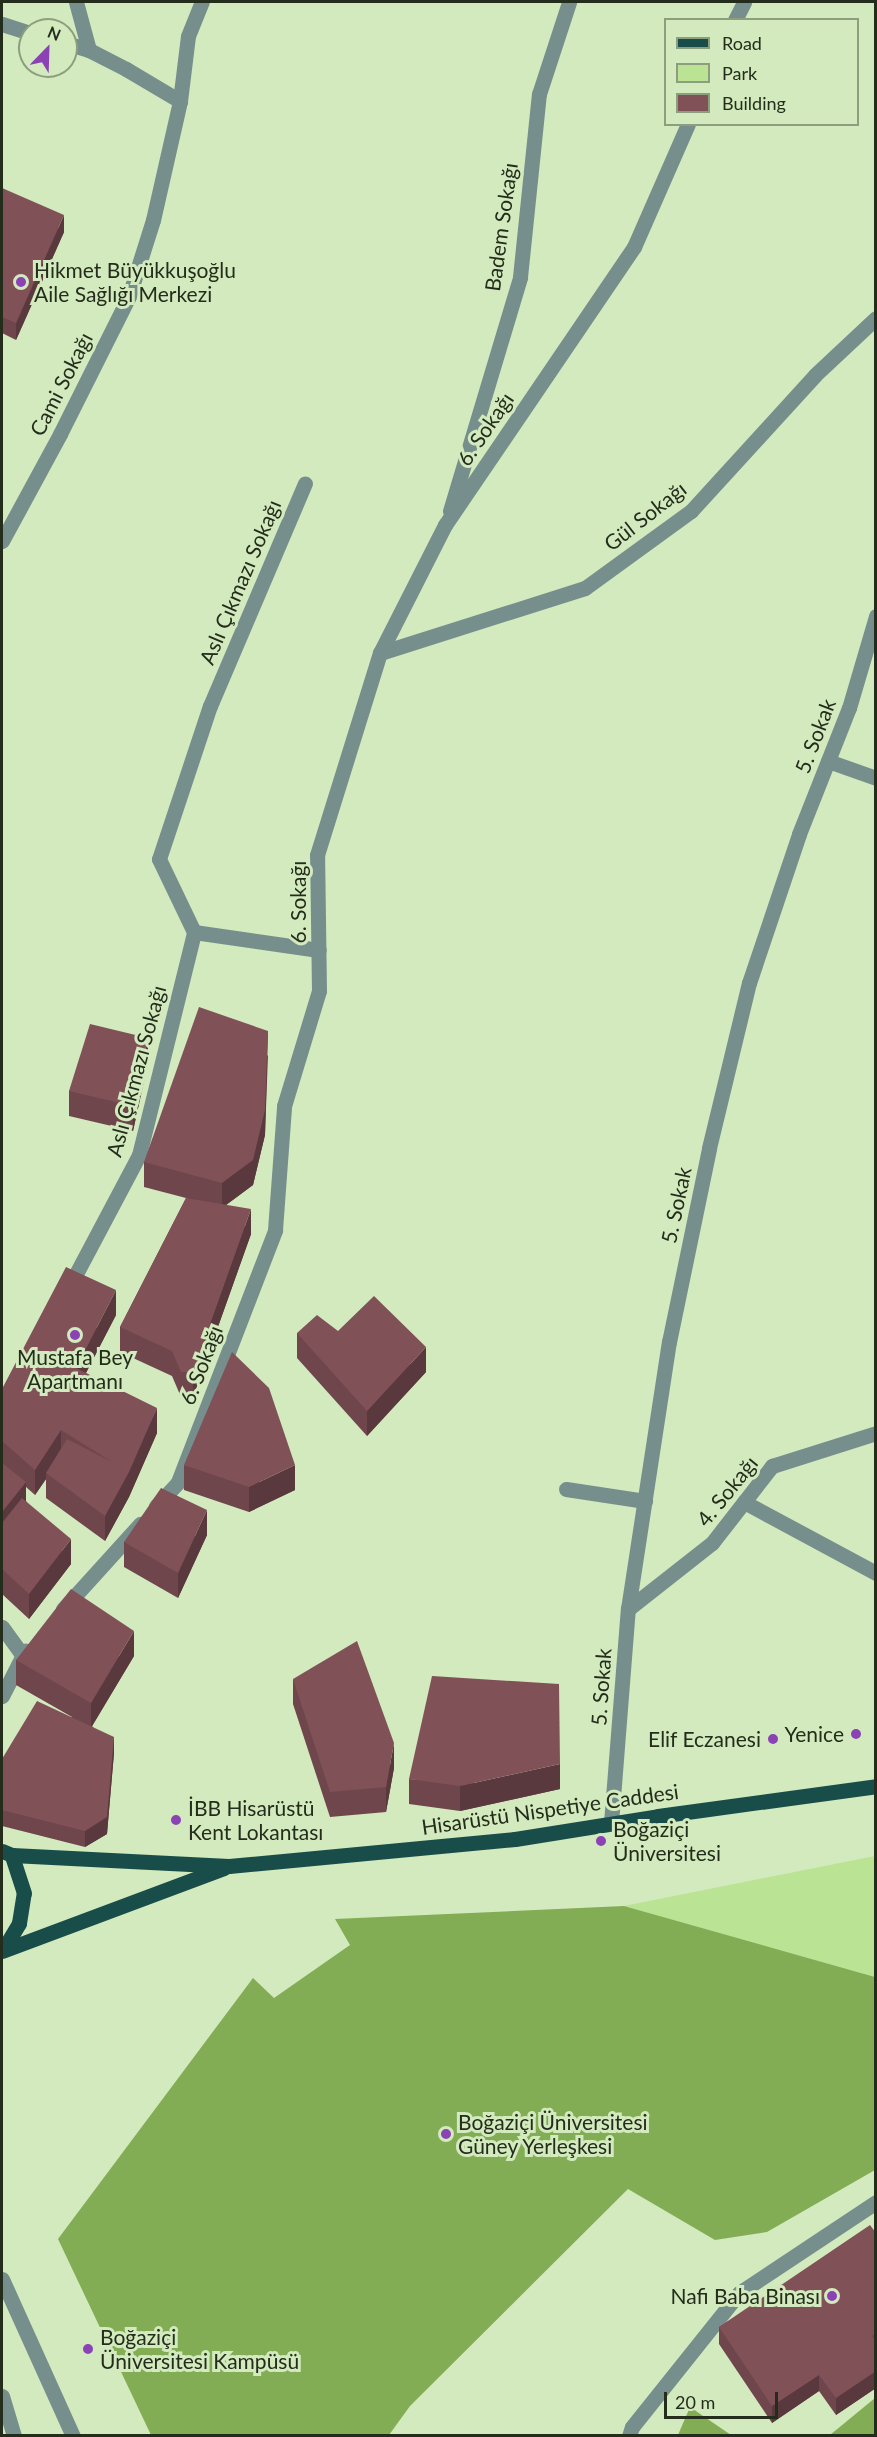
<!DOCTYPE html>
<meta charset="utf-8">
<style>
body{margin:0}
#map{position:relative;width:877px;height:2437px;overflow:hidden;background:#d2eabe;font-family:Lato,sans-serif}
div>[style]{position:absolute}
.green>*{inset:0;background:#bae393}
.forest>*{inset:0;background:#82ad55}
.minor>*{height:15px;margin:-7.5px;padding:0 7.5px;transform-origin:7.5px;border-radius:7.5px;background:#768f8d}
.major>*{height:15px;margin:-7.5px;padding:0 7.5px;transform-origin:7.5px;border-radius:7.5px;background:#194d4a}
.wall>*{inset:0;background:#6f464c}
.shaded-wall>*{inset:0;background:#5a393e}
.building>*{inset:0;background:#815158}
.dots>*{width:16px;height:16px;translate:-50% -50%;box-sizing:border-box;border:3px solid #d2eabe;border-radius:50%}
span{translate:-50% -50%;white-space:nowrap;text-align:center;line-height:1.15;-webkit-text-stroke:6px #d2eabe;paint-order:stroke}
.street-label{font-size:21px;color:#242d1c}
.poi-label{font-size:21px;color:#242d1c}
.left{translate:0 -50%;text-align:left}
.right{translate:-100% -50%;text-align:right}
.frame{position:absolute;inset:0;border:3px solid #242d1c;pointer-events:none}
.legend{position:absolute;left:664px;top:18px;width:195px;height:108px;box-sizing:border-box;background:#d2eabe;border:2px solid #8c9e7d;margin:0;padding:8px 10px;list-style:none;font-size:18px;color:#242d1c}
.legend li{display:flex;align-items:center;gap:12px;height:30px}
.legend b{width:30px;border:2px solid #8c9e7d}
.north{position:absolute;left:18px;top:18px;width:60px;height:60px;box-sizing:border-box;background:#d2eabe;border:2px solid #8c9e7d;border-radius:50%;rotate:23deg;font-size:16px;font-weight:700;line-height:24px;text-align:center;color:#242d1c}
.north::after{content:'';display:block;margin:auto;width:21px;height:27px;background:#8a42b4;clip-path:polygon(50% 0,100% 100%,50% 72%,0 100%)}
.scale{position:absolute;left:664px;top:2392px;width:114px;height:27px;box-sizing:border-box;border:3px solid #242d1c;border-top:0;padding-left:8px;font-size:18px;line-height:21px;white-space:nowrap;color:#242d1c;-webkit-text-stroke:4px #d2eabe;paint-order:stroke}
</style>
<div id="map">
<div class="green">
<i style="clip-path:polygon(875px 1856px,875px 1977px,624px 1906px)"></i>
</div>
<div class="forest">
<i style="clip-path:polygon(624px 1906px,875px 1977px,875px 2170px,767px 2232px,715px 2240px,628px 2189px,410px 2406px,389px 2435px,151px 2435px,58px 2239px,253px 1978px,274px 1998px,350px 1945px,335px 1919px)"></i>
<i style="clip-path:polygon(875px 2398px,875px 2435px,830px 2435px)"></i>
<i style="clip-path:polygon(690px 2407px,731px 2435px,678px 2435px)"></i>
</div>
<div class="minor">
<i style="left:76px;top:2px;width:50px;rotate:74.8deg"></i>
<i style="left:735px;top:20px;width:20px;rotate:-63deg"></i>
<i style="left:2px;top:24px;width:29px;rotate:18deg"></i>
<i style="left:66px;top:43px;width:24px;rotate:17deg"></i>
<i style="left:89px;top:50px;width:42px;rotate:27.2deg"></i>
<i style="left:126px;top:69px;width:63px;rotate:30.7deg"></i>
<i style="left:450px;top:511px;width:244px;rotate:-73.3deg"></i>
<i style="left:520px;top:277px;width:184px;rotate:-84.1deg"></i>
<i style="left:539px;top:94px;width:97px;rotate:-71.9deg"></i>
<i style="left:2px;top:541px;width:122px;rotate:-61.5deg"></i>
<i style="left:60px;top:434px;width:154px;rotate:-63.4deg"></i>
<i style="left:129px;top:296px;width:80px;rotate:-72.5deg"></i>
<i style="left:153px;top:220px;width:122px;rotate:-77.2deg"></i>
<i style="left:180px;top:101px;width:65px;rotate:-83deg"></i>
<i style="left:188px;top:36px;width:37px;rotate:-68deg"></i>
<i style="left:380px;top:653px;width:215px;rotate:-17.6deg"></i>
<i style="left:585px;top:588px;width:131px;rotate:-36deg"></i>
<i style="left:691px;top:511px;width:184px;rotate:-47.6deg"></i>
<i style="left:815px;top:375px;width:83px;rotate:-43.1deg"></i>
<i style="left:828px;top:761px;width:51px;rotate:19.5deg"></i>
<i style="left:194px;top:932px;width:81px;rotate:-115.6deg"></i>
<i style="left:159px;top:859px;width:161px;rotate:-71.6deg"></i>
<i style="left:210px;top:706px;width:242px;rotate:-66.9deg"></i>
<i style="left:68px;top:1289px;width:152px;rotate:-62.1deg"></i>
<i style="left:139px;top:1155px;width:230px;rotate:-76.1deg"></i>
<i style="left:194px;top:932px;width:126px;rotate:8.2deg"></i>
<i style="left:566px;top:1489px;width:80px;rotate:8.6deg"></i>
<i style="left:744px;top:1502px;width:150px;rotate:28.3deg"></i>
<i style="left:156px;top:1506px;width:33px;rotate:-47deg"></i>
<i style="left:178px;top:1482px;width:270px;rotate:-68.9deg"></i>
<i style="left:275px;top:1230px;width:124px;rotate:-85.8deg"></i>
<i style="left:284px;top:1106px;width:120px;rotate:-73.1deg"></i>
<i style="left:319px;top:991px;width:136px;rotate:-90.8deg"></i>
<i style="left:317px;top:855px;width:212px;rotate:-72.7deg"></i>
<i style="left:380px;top:653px;width:144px;rotate:-63.1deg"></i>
<i style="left:445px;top:525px;width:336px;rotate:-55.8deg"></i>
<i style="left:634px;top:247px;width:134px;rotate:-66.3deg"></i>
<i style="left:63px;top:1609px;width:115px;rotate:-47.8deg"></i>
<i style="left:628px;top:1609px;width:107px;rotate:-38.2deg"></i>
<i style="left:712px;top:1543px;width:98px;rotate:-52.1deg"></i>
<i style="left:772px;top:1466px;width:109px;rotate:-17.6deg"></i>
<i style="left:2px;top:1627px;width:34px;rotate:54deg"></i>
<i style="left:2px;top:1696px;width:51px;rotate:-62.9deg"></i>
<i style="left:611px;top:1823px;width:215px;rotate:-85.5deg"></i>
<i style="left:628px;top:1609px;width:270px;rotate:-81.3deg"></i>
<i style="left:669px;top:1342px;width:198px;rotate:-78.3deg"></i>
<i style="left:709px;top:1148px;width:170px;rotate:-76.4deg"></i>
<i style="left:749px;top:983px;width:157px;rotate:-71.4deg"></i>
<i style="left:799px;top:834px;width:136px;rotate:-68.4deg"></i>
<i style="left:849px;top:708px;width:96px;rotate:-73.6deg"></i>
<i style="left:2px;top:2279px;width:172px;rotate:65.7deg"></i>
<i style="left:2px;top:2396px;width:42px;rotate:73.3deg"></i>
<i style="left:629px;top:2436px;width:9px;rotate:-72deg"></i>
<i style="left:632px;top:2427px;width:171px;rotate:-51.4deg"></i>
<i style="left:739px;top:2293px;width:164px;rotate:-33.6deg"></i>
</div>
<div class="major">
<i style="left:2px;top:1851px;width:11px;rotate:22deg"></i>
<i style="left:12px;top:1855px;width:217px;rotate:2.9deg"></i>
<i style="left:229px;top:1866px;width:287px;rotate:-5.4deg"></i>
<i style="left:515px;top:1839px;width:145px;rotate:-9.1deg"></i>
<i style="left:658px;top:1816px;width:220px;rotate:-7.8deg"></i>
<i style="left:3px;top:1950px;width:31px;rotate:-59deg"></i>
<i style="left:19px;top:1923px;width:30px;rotate:-81deg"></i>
<i style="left:24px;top:1893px;width:40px;rotate:-108deg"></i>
<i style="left:2px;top:1951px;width:237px;rotate:-20.5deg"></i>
</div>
<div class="wall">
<i style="clip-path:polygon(2px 188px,64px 232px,16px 340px,2px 333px)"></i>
<i style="clip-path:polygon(268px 1055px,265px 1135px,253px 1185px,226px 1205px,251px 1234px,193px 1397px,181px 1397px,172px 1376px,120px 1352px,120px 1327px,186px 1198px,144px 1187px,144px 1162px)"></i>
<i style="clip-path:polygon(148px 1063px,133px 1131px,69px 1116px,69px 1091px)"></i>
<i style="clip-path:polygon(116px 1315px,86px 1373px,157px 1433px,129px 1497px,105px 1541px,46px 1498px,46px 1479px,35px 1495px,26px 1487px,26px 1501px,71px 1564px,29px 1619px,2px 1594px,2px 1389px)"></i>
<i style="clip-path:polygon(338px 1331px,426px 1372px,367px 1436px,297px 1358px,297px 1333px)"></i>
<i style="clip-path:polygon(184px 1465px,295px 1490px,249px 1512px,184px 1490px)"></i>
<i style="clip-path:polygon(207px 1535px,178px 1598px,124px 1567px,124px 1542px)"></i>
<i style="clip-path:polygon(134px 1656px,92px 1726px,114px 1753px,107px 1834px,85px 1847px,2px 1826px,2px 1759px,72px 1717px,16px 1685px,16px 1660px)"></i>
<i style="clip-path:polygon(293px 1679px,394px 1768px,386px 1812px,330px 1817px,293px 1704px)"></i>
<i style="clip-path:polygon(409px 1779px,560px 1789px,460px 1811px,409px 1804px)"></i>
<i style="clip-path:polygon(876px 2233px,876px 2388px,836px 2415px,819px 2391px,772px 2423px,719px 2344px,719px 2327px)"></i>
</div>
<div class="shaded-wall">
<i style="clip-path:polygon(64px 215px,64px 232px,16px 340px,16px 323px)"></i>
<i style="clip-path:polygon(268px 1031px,265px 1135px,253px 1185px,222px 1208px,222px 1183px)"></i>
<i style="clip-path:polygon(148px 1038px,148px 1063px,133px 1131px,133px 1106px)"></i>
<i style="clip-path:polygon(251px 1209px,251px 1234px,193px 1397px,193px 1372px)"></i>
<i style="clip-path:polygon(116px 1290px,116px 1315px,76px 1392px,76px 1368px)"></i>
<i style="clip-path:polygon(426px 1347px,426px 1372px,367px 1436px,367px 1411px)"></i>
<i style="clip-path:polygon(157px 1408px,157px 1433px,129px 1497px,105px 1541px,105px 1516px)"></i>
<i style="clip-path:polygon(61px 1430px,61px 1455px,46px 1473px,46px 1479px,35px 1495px,35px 1470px)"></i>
<i style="clip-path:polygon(295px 1465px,295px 1490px,249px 1512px,249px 1487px)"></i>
<i style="clip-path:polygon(26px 1482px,26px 1507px,2px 1537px,2px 1512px)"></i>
<i style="clip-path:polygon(207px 1510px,207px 1535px,178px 1598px,178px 1573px)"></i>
<i style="clip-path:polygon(71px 1539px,71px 1564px,29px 1619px,29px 1594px)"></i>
<i style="clip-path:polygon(134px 1631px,134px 1656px,91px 1728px,91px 1703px)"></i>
<i style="clip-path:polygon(114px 1737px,114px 1753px,107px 1834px,85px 1847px,85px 1831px)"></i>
<i style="clip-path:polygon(394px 1743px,394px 1768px,386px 1812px,386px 1787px)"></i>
<i style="clip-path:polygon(560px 1764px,560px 1789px,460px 1811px,460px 1786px)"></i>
<i style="clip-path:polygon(876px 2371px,876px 2388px,836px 2415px,836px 2398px)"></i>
<i style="clip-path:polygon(819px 2375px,819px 2391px,772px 2423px,772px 2406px)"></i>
</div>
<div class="building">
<i style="clip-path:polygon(2px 188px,64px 215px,16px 323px,2px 317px)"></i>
<i style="clip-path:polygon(199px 1007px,268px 1031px,265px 1110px,253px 1160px,222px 1183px,144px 1162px)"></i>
<i style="clip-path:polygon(90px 1024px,148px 1038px,133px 1106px,69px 1091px)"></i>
<i style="clip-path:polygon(186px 1198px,251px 1209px,193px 1372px,181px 1372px,172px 1351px,120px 1327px)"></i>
<i style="clip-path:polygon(66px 1267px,116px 1290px,76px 1368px,157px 1408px,129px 1472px,105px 1516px,46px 1473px,67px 1439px,112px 1462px,61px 1430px,35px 1470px,2px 1441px,2px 1389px)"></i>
<i style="clip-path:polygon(374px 1296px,426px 1347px,367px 1411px,297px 1333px,317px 1315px,338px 1331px)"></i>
<i style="clip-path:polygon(232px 1352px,269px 1388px,295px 1465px,249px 1487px,184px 1465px)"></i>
<i style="clip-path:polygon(2px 1463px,26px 1482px,2px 1512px)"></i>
<i style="clip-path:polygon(161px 1488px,207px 1510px,178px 1573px,124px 1542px)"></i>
<i style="clip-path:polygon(22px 1498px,71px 1539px,29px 1594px,2px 1569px,2px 1523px)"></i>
<i style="clip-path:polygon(71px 1589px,134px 1631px,91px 1703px,16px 1660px)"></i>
<i style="clip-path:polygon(357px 1641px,394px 1743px,386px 1787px,330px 1792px,293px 1679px)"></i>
<i style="clip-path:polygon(432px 1676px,559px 1684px,560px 1764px,460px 1786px,409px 1779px)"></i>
<i style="clip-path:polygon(37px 1701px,114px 1737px,107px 1817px,85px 1831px,2px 1810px,2px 1759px)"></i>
<i style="clip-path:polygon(870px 2225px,876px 2233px,876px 2333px,872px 2336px,876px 2342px,876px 2371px,836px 2398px,819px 2375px,772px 2406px,719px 2327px)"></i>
</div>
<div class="dots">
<i style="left:21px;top:282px;background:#8a42b4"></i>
<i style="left:75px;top:1335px;background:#8a42b4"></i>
<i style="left:856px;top:1734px;background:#8a42b4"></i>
<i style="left:773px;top:1739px;background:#8a42b4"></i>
<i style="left:176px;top:1820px;background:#8a42b4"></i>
<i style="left:601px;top:1841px;background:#8a42b4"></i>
<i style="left:446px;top:2134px;background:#8a42b4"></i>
<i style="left:832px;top:2296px;background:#8a42b4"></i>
<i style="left:88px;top:2349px;background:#8a42b4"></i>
</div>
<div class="street-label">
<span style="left:501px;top:227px;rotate:-82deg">Badem Sokağı</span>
<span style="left:61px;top:384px;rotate:-63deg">Cami Sokağı</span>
<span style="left:485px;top:429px;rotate:-56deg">6. Sokağı</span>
<span style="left:645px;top:516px;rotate:-38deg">Gül Sokağı</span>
<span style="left:240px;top:582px;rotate:-67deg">Aslı Çıkmazı Sokağı</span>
<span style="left:815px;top:736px;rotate:-69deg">5. Sokak</span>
<span style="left:298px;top:902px;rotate:-90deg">6. Sokağı</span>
<span style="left:136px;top:1071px;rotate:-75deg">Aslı Çıkmazı Sokağı</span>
<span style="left:676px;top:1205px;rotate:-78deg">5. Sokak</span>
<span style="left:201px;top:1365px;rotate:-69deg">6. Sokağı</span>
<span style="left:727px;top:1491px;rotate:-51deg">4. Sokağı</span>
<span style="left:601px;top:1687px;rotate:-86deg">5. Sokak</span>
<span style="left:550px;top:1809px;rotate:-8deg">Hisarüstü Nispetiye Caddesi</span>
</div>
<div class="poi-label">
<span class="left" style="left:34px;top:282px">Hikmet Büyükkuşoğlu<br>Aile Sağlığı Merkezi</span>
<span style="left:75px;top:1369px">Mustafa Bey<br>Apartmanı</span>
<span class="right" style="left:844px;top:1734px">Yenice</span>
<span class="right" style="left:761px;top:1739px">Elif Eczanesi</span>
<span class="left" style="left:188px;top:1820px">İBB Hisarüstü<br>Kent Lokantası</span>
<span class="left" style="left:613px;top:1841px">Boğaziçi<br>Üniversitesi</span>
<span class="left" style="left:458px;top:2134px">Boğaziçi Üniversitesi<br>Güney Yerleşkesi</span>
<span class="right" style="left:820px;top:2296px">Nafi Baba Binası</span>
<span class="left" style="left:100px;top:2349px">Boğaziçi<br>Üniversitesi Kampüsü</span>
</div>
<div class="frame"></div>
<ul class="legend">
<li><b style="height:8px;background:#194d4a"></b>Road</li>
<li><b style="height:16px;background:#bae393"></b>Park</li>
<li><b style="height:16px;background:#815158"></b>Building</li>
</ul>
<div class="north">N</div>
<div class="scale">20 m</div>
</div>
